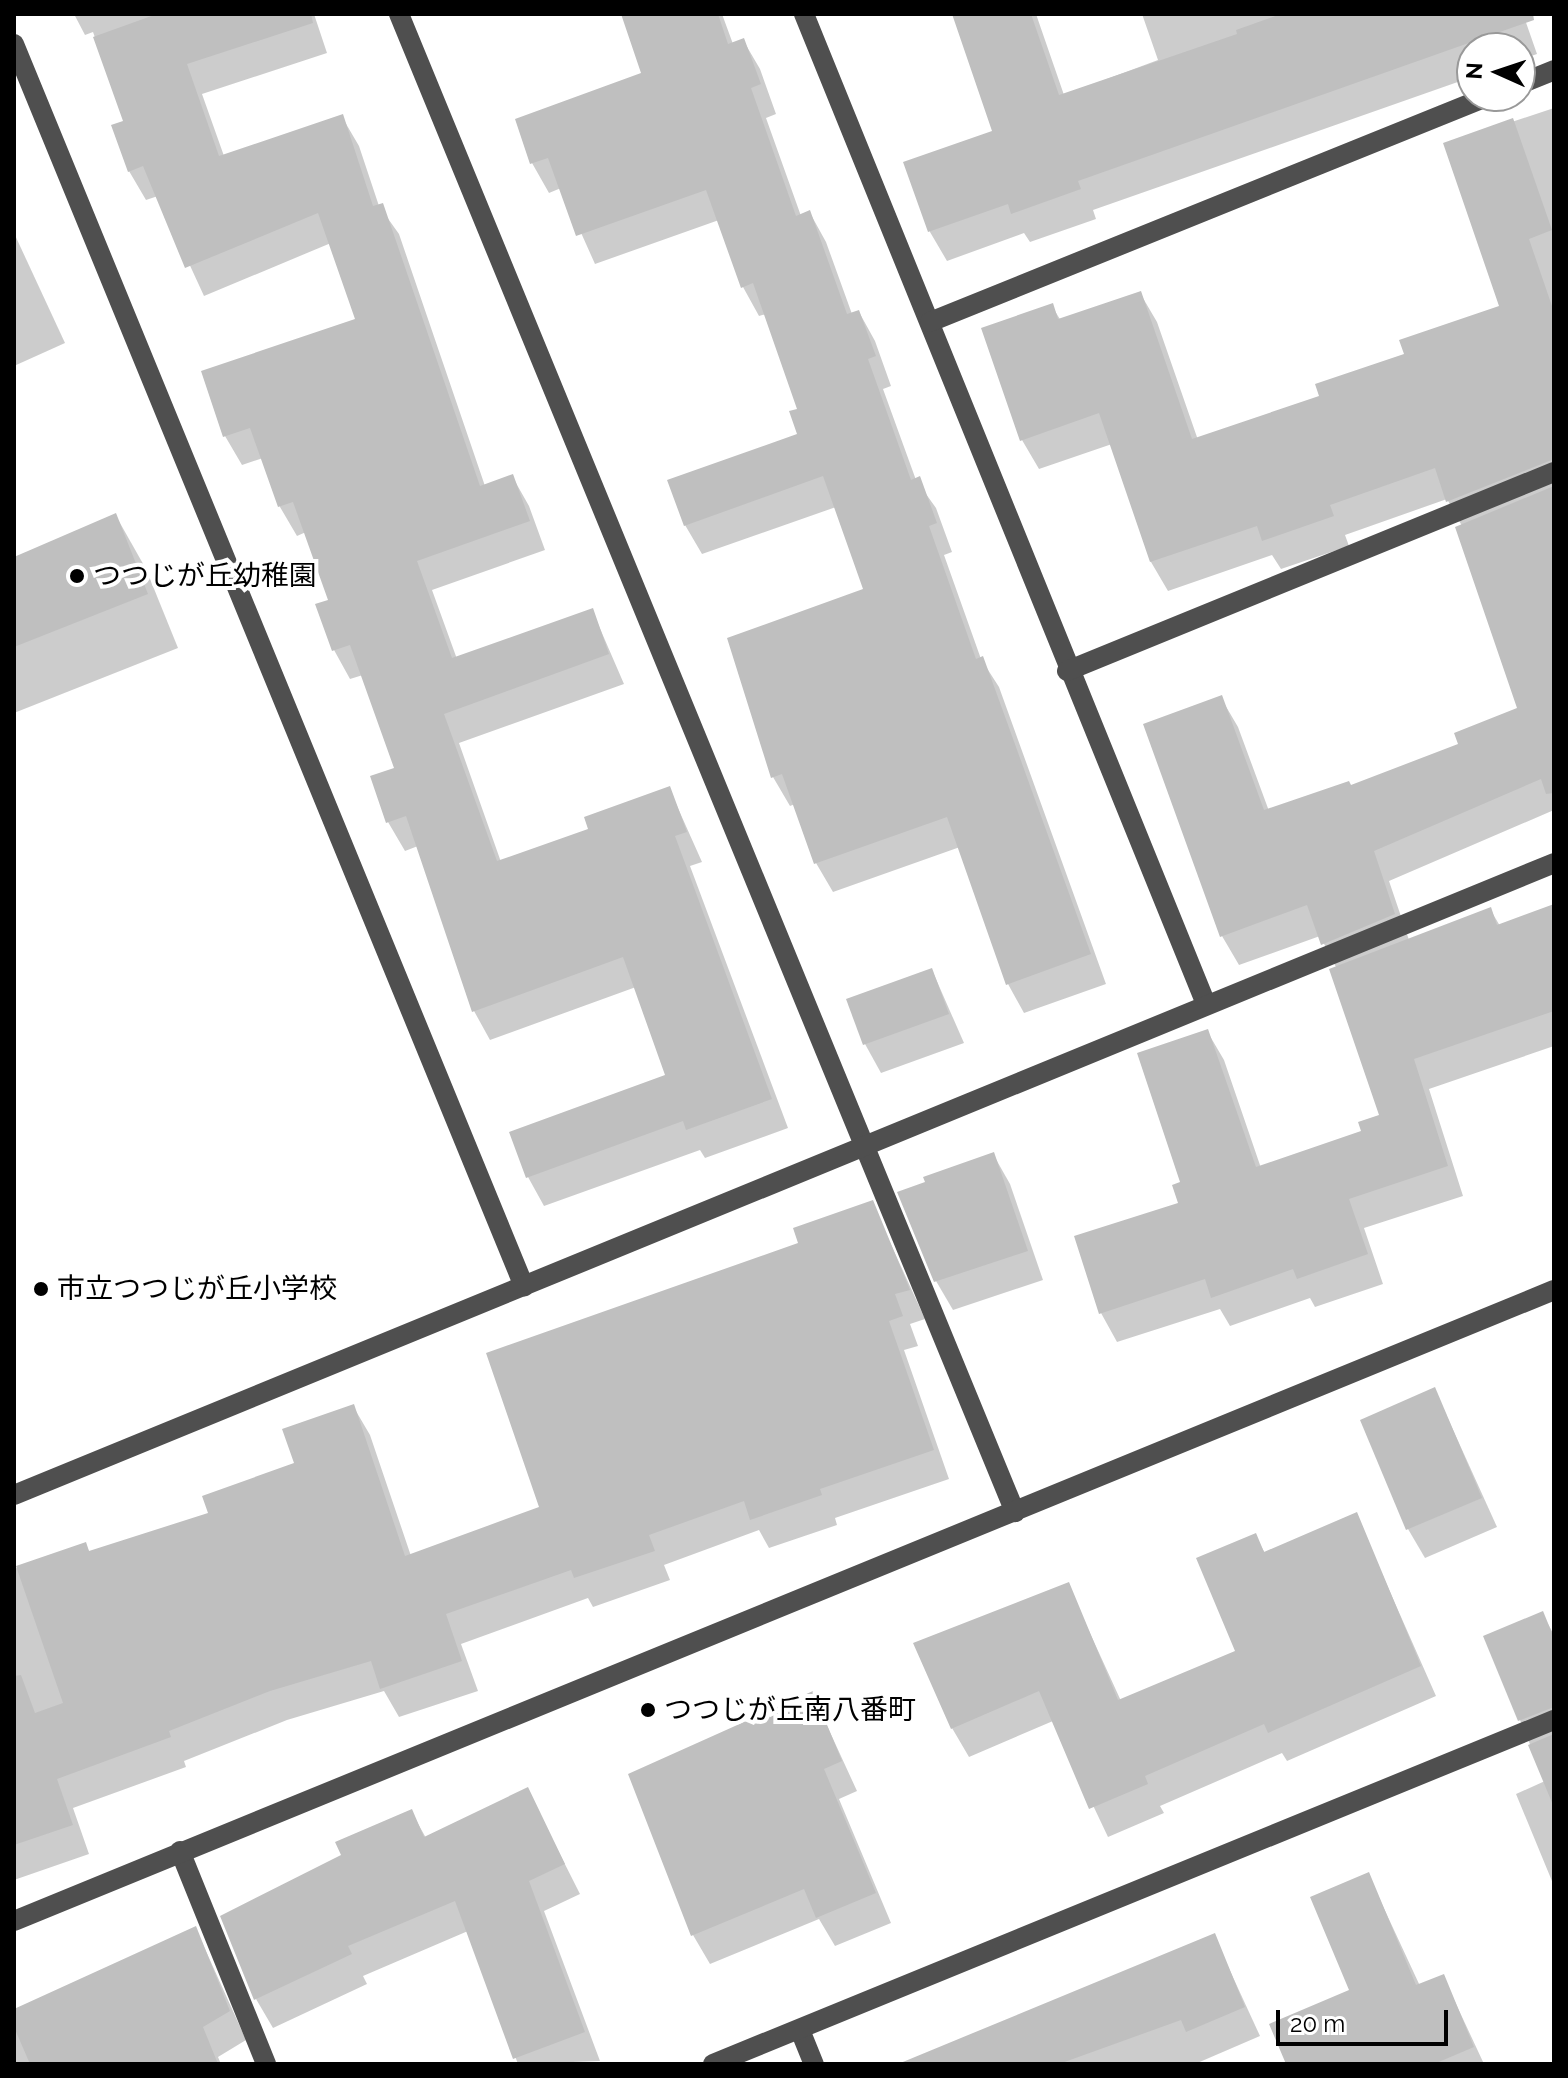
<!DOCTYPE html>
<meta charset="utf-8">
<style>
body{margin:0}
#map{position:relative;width:1568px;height:2078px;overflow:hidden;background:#fff;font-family:Raleway,"Noto Sans JP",sans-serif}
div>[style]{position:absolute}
.shadow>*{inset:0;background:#0003}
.building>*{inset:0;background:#bfbfbf}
.minor>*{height:20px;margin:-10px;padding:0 10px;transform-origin:10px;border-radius:10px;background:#4f4f4f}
.dots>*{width:22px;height:22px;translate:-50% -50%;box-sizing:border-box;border:4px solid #fff;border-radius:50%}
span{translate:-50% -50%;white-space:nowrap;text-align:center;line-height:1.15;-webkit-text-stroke:8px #fff;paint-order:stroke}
.poi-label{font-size:28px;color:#000}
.left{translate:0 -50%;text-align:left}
.frame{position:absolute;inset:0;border:16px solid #000;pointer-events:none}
.north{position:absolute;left:1456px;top:32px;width:80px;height:80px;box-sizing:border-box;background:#fff;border:2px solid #999;border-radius:50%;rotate:273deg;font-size:22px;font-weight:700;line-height:32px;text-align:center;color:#000}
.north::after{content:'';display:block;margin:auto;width:28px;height:36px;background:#000;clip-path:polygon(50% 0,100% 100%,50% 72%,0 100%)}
.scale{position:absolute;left:1276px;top:2010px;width:172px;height:36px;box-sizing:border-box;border:4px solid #000;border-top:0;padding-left:10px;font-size:24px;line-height:28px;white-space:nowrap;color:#000;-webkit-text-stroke:6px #fff;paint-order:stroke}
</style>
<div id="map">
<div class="shadow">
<i style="clip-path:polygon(74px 14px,314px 14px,327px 53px,202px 94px,224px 156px,342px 117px,359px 146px,379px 206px,399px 234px,485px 486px,512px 476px,529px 506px,545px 550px,432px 590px,457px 659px,592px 610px,624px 684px,459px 743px,501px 862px,591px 830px,669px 788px,702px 862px,690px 866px,788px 1128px,705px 1158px,700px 1150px,544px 1206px,528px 1177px,668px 1076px,636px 987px,490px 1040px,474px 1011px,418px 846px,405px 851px,388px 822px,396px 769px,363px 675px,350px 679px,334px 650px,330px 601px,306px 532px,297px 536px,280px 507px,263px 458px,242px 465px,225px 436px,358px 320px,331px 243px,204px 296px,158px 196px,146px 200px,129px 171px,125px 122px,93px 32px,85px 35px)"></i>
<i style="clip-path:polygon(623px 14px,722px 14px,733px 44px,743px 40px,760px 69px,776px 114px,766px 118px,801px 216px,810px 213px,826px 242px,852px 314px,859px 312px,875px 341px,891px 386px,883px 389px,916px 480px,936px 508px,952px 552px,944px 555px,981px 659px,999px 687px,1106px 984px,1024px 1013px,1008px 984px,960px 847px,833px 892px,816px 863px,795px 804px,790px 806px,773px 777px,866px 590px,836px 507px,702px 554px,685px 525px,800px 435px,800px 410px,766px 314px,759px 316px,743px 287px,719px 220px,595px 264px,561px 188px,549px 193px,532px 163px,517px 120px,644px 74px)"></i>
<i style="clip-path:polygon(954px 14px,1036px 14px,1064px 95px,1158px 60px,1142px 14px,1523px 14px,1537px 54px,1520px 60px,1520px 48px,1472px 48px,1472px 77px,1093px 210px,1096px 219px,1030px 242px,1024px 233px,947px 261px,930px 232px,906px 163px,995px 132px)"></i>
<i style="clip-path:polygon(1554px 108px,1554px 810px,1389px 881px,1409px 940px,1490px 909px,1500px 926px,1554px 906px,1554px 1046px,1429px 1089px,1463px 1196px,1364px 1228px,1383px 1284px,1315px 1307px,1310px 1298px,1230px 1326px,1220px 1309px,1117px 1342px,1101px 1313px,1181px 1204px,1207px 1031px,1224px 1060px,1261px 1168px,1364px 1132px,1382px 1116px,1337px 969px,1320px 936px,1239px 965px,1222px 936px,1221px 698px,1238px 727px,1269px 811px,1351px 787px,1460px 745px,1519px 709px,1462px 526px,1447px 499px,1345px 535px,1349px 546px,1281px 569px,1272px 555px,1168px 591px,1151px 562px,1112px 444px,1039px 469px,1022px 440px,1052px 306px,1061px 321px,1140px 293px,1157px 322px,1198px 440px,1322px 397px,1502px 307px,1445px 144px)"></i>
<i style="clip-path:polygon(14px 233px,65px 343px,14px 366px)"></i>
<i style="clip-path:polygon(116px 516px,146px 569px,178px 648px,14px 713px,14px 559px)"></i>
<i style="clip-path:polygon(932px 970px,964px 1043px,881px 1073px,865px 1044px)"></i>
<i style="clip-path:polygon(993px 1154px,1010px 1184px,1043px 1280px,953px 1310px,936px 1281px)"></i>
<i style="clip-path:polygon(872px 1203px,925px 1319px,910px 1324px,918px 1346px,904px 1350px,949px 1479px,835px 1518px,837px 1525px,769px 1548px,759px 1530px,664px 1565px,670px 1580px,593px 1607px,588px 1598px,461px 1644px,478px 1691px,399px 1717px,384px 1691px,287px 1720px,184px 1761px,186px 1767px,73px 1808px,89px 1854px,14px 1880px,14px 1569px,85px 1544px,90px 1553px,210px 1514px,297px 1464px,353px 1406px,370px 1435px,411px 1556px,542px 1508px,801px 1244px)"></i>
<i style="clip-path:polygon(1435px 1390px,1497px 1527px,1425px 1558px,1408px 1529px)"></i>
<i style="clip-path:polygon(1356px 1515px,1436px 1696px,1287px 1761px,1282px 1753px,1160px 1806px,1164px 1813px,1108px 1837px,1053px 1721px,969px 1757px,952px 1728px,1068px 1585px,1121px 1701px,1238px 1652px,1255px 1536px,1265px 1553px)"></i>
<i style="clip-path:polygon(1542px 1613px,1554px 1635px,1554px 1886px,1516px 1794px,1545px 1781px,1520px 1720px)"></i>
<i style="clip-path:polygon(812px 1693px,857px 1791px,839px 1799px,891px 1923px,835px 1946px,819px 1919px,710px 1964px,693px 1935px)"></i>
<i style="clip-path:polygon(527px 1789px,580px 1894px,544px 1911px,600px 2061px,518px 2064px,468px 1931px,363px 1976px,367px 1984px,273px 2028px,256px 1999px,343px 1856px,411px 1811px,426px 1838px)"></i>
<i style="clip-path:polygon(1368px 1874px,1420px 1986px,1443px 1976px,1484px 2064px,1288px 2064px,1351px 1991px)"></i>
<i style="clip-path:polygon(196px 1929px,246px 2040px,218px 2057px,221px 2064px,14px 2064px,14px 2011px)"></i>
<i style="clip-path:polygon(1214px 1936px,1260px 2036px,1195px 2064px,902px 2064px)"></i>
</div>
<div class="building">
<i style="clip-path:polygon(157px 14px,311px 14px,313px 23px,187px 64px,219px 156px,343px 114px,373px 206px,383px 203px,480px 486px,513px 474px,530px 521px,417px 561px,452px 658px,593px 608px,609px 654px,444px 714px,497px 861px,588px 829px,584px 817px,670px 786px,687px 832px,675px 836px,772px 1099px,686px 1130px,683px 1121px,526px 1178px,509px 1132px,665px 1075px,623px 957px,472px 1012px,406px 816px,386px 823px,370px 776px,394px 768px,350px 645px,332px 651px,315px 604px,328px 600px,293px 502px,278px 507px,250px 428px,223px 437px,201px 371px,355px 319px,318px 213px,185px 268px,143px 166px,128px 172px,111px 125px,123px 121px,93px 37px)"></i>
<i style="clip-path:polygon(621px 14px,718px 14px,728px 44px,744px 38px,761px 84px,751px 88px,796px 216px,810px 210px,847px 314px,859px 310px,876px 356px,868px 359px,911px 480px,920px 476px,937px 523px,929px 526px,976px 659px,983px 656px,1091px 954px,1006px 985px,947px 817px,814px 864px,782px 774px,771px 778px,727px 638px,863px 589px,823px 476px,684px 526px,667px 480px,797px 434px,789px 411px,797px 409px,753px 283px,741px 288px,706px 190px,576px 236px,548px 158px,530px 164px,515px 119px,641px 73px)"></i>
<i style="clip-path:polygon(952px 14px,1031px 14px,1059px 95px,1237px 34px,1236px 30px,1281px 14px,1533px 14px,1534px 20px,1078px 181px,1081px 189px,1011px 214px,1008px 204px,928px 232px,903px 162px,992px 131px)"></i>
<i style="clip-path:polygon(1513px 118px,1552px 230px,1529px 239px,1554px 312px,1554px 459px,1446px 502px,1435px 468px,1330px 505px,1334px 516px,1262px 541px,1257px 526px,1150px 562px,1099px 413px,1020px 441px,981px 328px,1053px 303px,1058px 319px,1141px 291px,1192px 439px,1319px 396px,1315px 384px,1404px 354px,1399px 340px,1499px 306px,1443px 143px)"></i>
<i style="clip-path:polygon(1554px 486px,1554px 793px,1546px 794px,1541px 779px,1374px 851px,1395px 914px,1321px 945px,1307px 905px,1220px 937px,1143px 724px,1222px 695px,1264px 810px,1349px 781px,1351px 785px,1458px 744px,1454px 733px,1517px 708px,1455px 527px)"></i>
<i style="clip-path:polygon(116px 513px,148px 594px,14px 647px,14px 557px)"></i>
<i style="clip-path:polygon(1554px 904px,1554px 1011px,1414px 1059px,1448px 1166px,1349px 1199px,1368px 1254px,1297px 1279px,1293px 1269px,1211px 1298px,1205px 1279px,1099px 1314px,1074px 1236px,1178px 1203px,1172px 1185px,1180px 1182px,1137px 1053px,1208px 1029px,1256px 1167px,1361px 1131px,1358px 1122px,1379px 1115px,1329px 969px,1491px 907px,1497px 925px)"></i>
<i style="clip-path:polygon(932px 968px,949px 1014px,863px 1045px,846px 999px)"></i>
<i style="clip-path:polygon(994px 1152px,1028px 1251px,934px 1282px,897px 1192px,925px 1182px,923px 1177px)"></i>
<i style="clip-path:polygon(873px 1200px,910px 1290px,895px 1294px,903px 1316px,889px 1321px,934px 1450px,820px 1489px,822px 1495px,750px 1520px,744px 1501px,649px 1535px,655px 1551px,574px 1578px,571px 1570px,446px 1614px,462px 1661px,380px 1689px,371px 1661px,270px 1691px,169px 1731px,171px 1737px,57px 1779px,73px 1825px,14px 1845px,14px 1676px,21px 1675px,35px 1713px,63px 1703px,16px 1566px,86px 1542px,89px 1551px,208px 1513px,202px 1496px,294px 1463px,282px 1429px,354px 1404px,405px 1556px,539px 1507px,486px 1353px,798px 1243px,793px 1228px)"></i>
<i style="clip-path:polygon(1435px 1387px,1482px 1498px,1406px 1530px,1360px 1420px)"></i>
<i style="clip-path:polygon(1357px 1512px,1421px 1666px,1268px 1733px,1264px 1724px,1145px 1776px,1148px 1784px,1089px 1809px,1039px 1691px,951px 1729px,913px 1643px,1069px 1582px,1118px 1700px,1235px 1651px,1196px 1558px,1256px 1533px,1264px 1552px)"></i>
<i style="clip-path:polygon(1543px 1611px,1554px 1638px,1554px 1707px,1518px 1721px,1483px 1636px)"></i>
<i style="clip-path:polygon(813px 1691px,842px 1761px,824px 1769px,876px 1893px,816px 1918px,804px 1889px,691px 1936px,628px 1774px)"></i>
<i style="clip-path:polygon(1554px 1734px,1554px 1805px,1553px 1805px,1528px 1745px)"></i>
<i style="clip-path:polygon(528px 1787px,565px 1864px,529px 1881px,585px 2032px,513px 2059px,455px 1901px,348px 1946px,352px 1954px,254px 2000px,220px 1916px,341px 1855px,335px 1842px,412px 1809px,424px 1837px)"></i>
<i style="clip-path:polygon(1369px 1872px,1416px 1985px,1444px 1974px,1474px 2047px,1434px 2064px,1286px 2064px,1269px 2024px,1349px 1990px,1310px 1897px)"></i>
<i style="clip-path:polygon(196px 1926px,230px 2011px,203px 2027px,218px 2064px,30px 2064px,14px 2027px,14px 2009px)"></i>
<i style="clip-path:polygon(1215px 1933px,1245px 2007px,1186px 2032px,1181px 2020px,1059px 2064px,898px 2064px)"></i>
</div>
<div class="minor">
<i style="left:399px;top:14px;width:1620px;rotate:67.65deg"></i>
<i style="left:804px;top:14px;width:1069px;rotate:67.9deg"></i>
<i style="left:14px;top:44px;width:1343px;rotate:67.68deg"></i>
<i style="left:1520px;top:84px;width:37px;rotate:-22deg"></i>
<i style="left:930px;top:322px;width:603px;rotate:-22.01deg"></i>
<i style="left:1067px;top:671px;width:526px;rotate:-22.23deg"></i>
<i style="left:14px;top:1495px;width:1665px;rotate:-22.31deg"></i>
<i style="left:180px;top:1851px;width:230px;rotate:68deg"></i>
<i style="left:14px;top:1921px;width:1664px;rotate:-22.28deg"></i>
<i style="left:800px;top:2030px;width:37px;rotate:68deg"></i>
<i style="left:713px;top:2064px;width:909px;rotate:-22.25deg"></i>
</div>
<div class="dots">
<i style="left:77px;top:576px;background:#000"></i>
<i style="left:41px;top:1289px;background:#000"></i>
<i style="left:648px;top:1710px;background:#000"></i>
</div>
<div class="poi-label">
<span class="left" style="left:93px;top:576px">つつじが丘幼稚園</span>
<span class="left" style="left:57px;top:1289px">市立つつじが丘小学校</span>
<span class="left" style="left:664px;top:1710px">つつじが丘南八番町</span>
</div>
<div class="frame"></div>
<div class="north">N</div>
<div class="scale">20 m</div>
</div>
